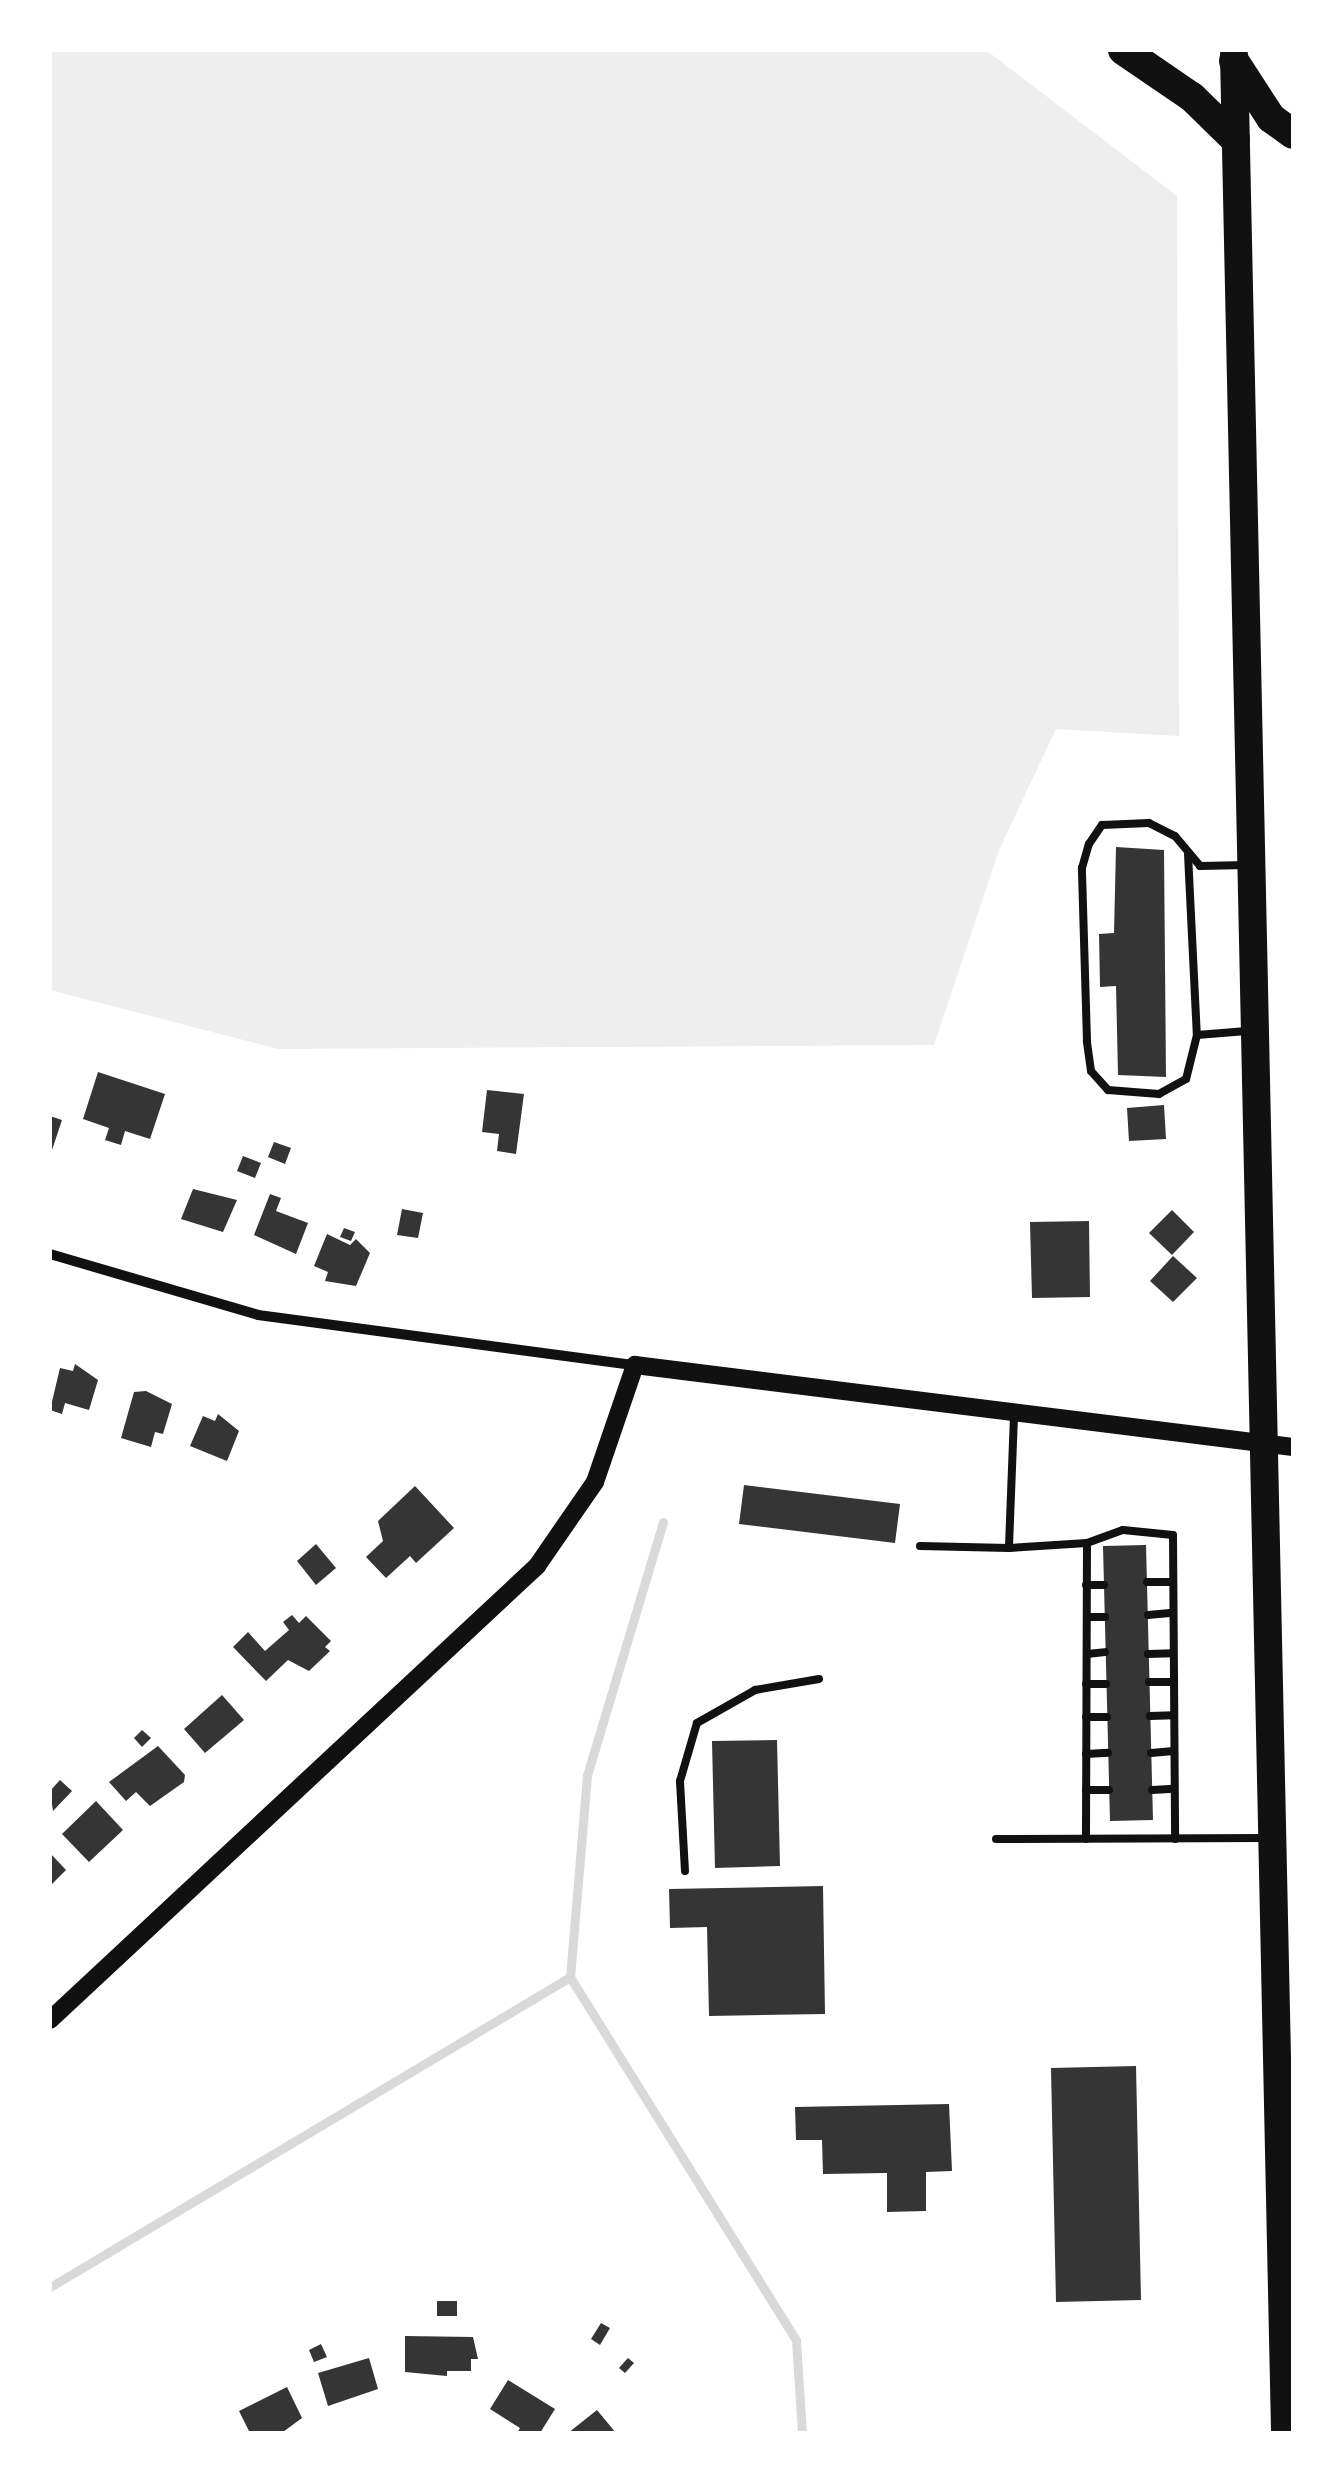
<!DOCTYPE html>
<style>
body{margin:0}
#map{position:relative;width:1343px;height:2483px;overflow:hidden;background:#fff;font-family:"Golos Text",sans-serif}
div>[style]{position:absolute}
.green>*{inset:0;background:#eee}
.stream>*{height:9px;margin:-4.5px;padding:0 4.5px;transform-origin:4.5px;border-radius:4.5px;background:#d9d9d9}
.building>*{inset:0;background:#353535}
.service>*{height:8px;margin:-4px;padding:0 4px;transform-origin:4px;border-radius:4px;background:#111}
.minor>*{height:10px;margin:-5px;padding:0 5px;transform-origin:5px;border-radius:5px;background:#111}
.tertiary>*{height:18px;margin:-9px;padding:0 9px;transform-origin:9px;border-radius:9px;background:#111}
.trunk>*{height:28px;margin:-14px;padding:0 14px;transform-origin:14px;border-radius:14px;background:#111}
.motorway>*{height:30px;margin:-15px;padding:0 15px;transform-origin:15px;border-radius:15px;background:#111}
span{translate:-50% -50%;white-space:nowrap;text-align:center;line-height:1.15;-webkit-text-stroke:8px #fff;paint-order:stroke}
.frame{position:absolute;inset:0;border:52px solid #fff;pointer-events:none}
</style>
<div id="map">
<div class="green">
<i style="clip-path:polygon(50px 50px,986px 50px,1177px 196px,1179px 736px,1056px 729px,999px 850px,934px 1045px,278px 1049px,50px 990px)"></i>
</div>
<div class="stream">
<i style="left:663px;top:1522px;width:264px;rotate:106.7deg"></i>
<i style="left:587px;top:1775px;width:203px;rotate:94.8deg"></i>
<i style="left:570px;top:1977px;width:428px;rotate:58.1deg"></i>
<i style="left:796px;top:2340px;width:93px;rotate:86.3deg"></i>
<i style="left:50px;top:2287px;width:605px;rotate:-30.8deg"></i>
</div>
<div class="building">
<i style="clip-path:polygon(1116px 847px,1164px 850px,1166px 1077px,1118px 1075px,1116px 986px,1100px 987px,1099px 934px,1114px 933px)"></i>
<i style="clip-path:polygon(98px 1072px,165px 1094px,150px 1139px,125px 1131px,121px 1145px,105px 1140px,109px 1128px,83px 1119px)"></i>
<i style="clip-path:polygon(487px 1090px,524px 1094px,516px 1154px,497px 1151px,499px 1134px,482px 1132px)"></i>
<i style="clip-path:polygon(1164px 1105px,1166px 1139px,1129px 1141px,1127px 1108px)"></i>
<i style="clip-path:polygon(50px 1116px,62px 1120px,51px 1153px,50px 1153px)"></i>
<i style="clip-path:polygon(274px 1142px,291px 1148px,285px 1164px,268px 1157px)"></i>
<i style="clip-path:polygon(243px 1156px,261px 1163px,255px 1178px,237px 1171px)"></i>
<i style="clip-path:polygon(193px 1189px,237px 1200px,223px 1232px,181px 1219px)"></i>
<i style="clip-path:polygon(270px 1194px,281px 1198px,276px 1211px,308px 1223px,296px 1254px,254px 1235px)"></i>
<i style="clip-path:polygon(402px 1209px,423px 1213px,418px 1238px,397px 1235px)"></i>
<i style="clip-path:polygon(1172px 1210px,1194px 1232px,1172px 1255px,1149px 1233px)"></i>
<i style="clip-path:polygon(1089px 1221px,1090px 1297px,1032px 1298px,1030px 1222px)"></i>
<i style="clip-path:polygon(344px 1228px,355px 1232px,351px 1241px,340px 1237px)"></i>
<i style="clip-path:polygon(327px 1234px,350px 1245px,356px 1239px,370px 1253px,356px 1286px,325px 1281px,328px 1272px,314px 1266px)"></i>
<i style="clip-path:polygon(1173px 1256px,1197px 1278px,1173px 1302px,1150px 1281px)"></i>
<i style="clip-path:polygon(75px 1364px,98px 1380px,89px 1410px,65px 1403px,62px 1414px,50px 1410px,60px 1368px,73px 1371px)"></i>
<i style="clip-path:polygon(146px 1391px,172px 1404px,163px 1434px,155px 1432px,151px 1447px,121px 1438px,134px 1392px)"></i>
<i style="clip-path:polygon(218px 1414px,239px 1431px,227px 1461px,190px 1446px,203px 1416px,215px 1421px)"></i>
<i style="clip-path:polygon(744px 1485px,900px 1504px,895px 1543px,739px 1524px)"></i>
<i style="clip-path:polygon(415px 1486px,454px 1528px,416px 1563px,410px 1556px,386px 1578px,366px 1557px,383px 1541px,378px 1521px)"></i>
<i style="clip-path:polygon(316px 1544px,336px 1568px,316px 1585px,297px 1561px)"></i>
<i style="clip-path:polygon(1146px 1545px,1153px 1820px,1110px 1821px,1103px 1546px)"></i>
<i style="clip-path:polygon(292px 1615px,299px 1623px,306px 1616px,331px 1641px,325px 1647px,330px 1651px,309px 1671px,288px 1660px,266px 1681px,233px 1647px,248px 1632px,265px 1651px,289px 1630px,283px 1622px)"></i>
<i style="clip-path:polygon(222px 1695px,244px 1720px,205px 1753px,184px 1729px)"></i>
<i style="clip-path:polygon(142px 1730px,151px 1738px,142px 1747px,134px 1738px)"></i>
<i style="clip-path:polygon(777px 1740px,780px 1866px,715px 1868px,712px 1741px)"></i>
<i style="clip-path:polygon(158px 1746px,185px 1775px,184px 1782px,150px 1806px,136px 1792px,126px 1801px,109px 1782px)"></i>
<i style="clip-path:polygon(60px 1780px,72px 1791px,53px 1811px,50px 1791px)"></i>
<i style="clip-path:polygon(96px 1801px,123px 1830px,89px 1862px,62px 1834px)"></i>
<i style="clip-path:polygon(50px 1853px,66px 1870px,50px 1886px)"></i>
<i style="clip-path:polygon(823px 1886px,825px 2014px,709px 2016px,707px 1927px,670px 1928px,669px 1889px)"></i>
<i style="clip-path:polygon(1136px 2066px,1141px 2300px,1056px 2302px,1051px 2068px)"></i>
<i style="clip-path:polygon(949px 2104px,952px 2171px,926px 2172px,926px 2211px,887px 2212px,887px 2173px,823px 2174px,822px 2140px,796px 2140px,795px 2107px)"></i>
<i style="clip-path:polygon(437px 2301px,457px 2301px,457px 2316px,437px 2316px)"></i>
<i style="clip-path:polygon(601px 2323px,610px 2328px,600px 2345px,591px 2339px)"></i>
<i style="clip-path:polygon(405px 2336px,473px 2337px,478px 2359px,471px 2359px,471px 2371px,447px 2371px,447px 2376px,405px 2372px)"></i>
<i style="clip-path:polygon(321px 2344px,327px 2357px,314px 2362px,309px 2350px)"></i>
<i style="clip-path:polygon(369px 2358px,378px 2389px,328px 2406px,318px 2373px)"></i>
<i style="clip-path:polygon(628px 2358px,634px 2363px,625px 2373px,619px 2368px)"></i>
<i style="clip-path:polygon(508px 2380px,555px 2409px,540px 2433px,517px 2433px,520px 2428px,490px 2409px)"></i>
<i style="clip-path:polygon(287px 2387px,302px 2418px,283px 2432px,250px 2433px,239px 2411px)"></i>
<i style="clip-path:polygon(597px 2410px,616px 2433px,568px 2433px)"></i>
</div>
<div class="service">
<i style="left:1188px;top:854px;width:181px;rotate:87.2deg"></i>
<i style="left:1197px;top:1035px;width:45px;rotate:104deg"></i>
<i style="left:1186px;top:1079px;width:31px;rotate:151deg"></i>
<i style="left:1159px;top:1094px;width:51px;rotate:-175.5deg"></i>
<i style="left:1108px;top:1090px;width:25px;rotate:-132deg"></i>
<i style="left:1091px;top:1071px;width:30px;rotate:-98deg"></i>
<i style="left:1087px;top:1041px;width:173px;rotate:-91.7deg"></i>
<i style="left:1082px;top:868px;width:25px;rotate:-74deg"></i>
<i style="left:1089px;top:844px;width:23px;rotate:-56deg"></i>
<i style="left:1102px;top:825px;width:47px;rotate:-2.4deg"></i>
<i style="left:1149px;top:823px;width:29px;rotate:27deg"></i>
<i style="left:1175px;top:836px;width:39px;rotate:50deg"></i>
<i style="left:1200px;top:866px;width:47px;rotate:-1.2deg"></i>
<i style="left:1197px;top:1035px;width:50px;rotate:-4.6deg"></i>
<i style="left:1014px;top:1416px;width:132px;rotate:92.2deg"></i>
<i style="left:1009px;top:1548px;width:78px;rotate:-3.7deg"></i>
<i style="left:1087px;top:1543px;width:296px;rotate:90.2deg"></i>
<i style="left:1087px;top:1543px;width:38px;rotate:-20deg"></i>
<i style="left:1123px;top:1530px;width:50px;rotate:5.7deg"></i>
<i style="left:1173px;top:1535px;width:304px;rotate:89.6deg"></i>
<i style="left:920px;top:1546px;width:89px;rotate:1.3deg"></i>
<i style="left:1147px;top:1582px;width:26px"></i>
<i style="left:1086px;top:1585px;width:18px"></i>
<i style="left:1148px;top:1615px;width:25px;rotate:-5deg"></i>
<i style="left:1087px;top:1617px;width:18px"></i>
<i style="left:1087px;top:1654px;width:18px;rotate:-6deg"></i>
<i style="left:1148px;top:1654px;width:25px;rotate:-2deg"></i>
<i style="left:1149px;top:1682px;width:25px"></i>
<i style="left:1086px;top:1684px;width:20px"></i>
<i style="left:1150px;top:1716px;width:24px;rotate:-2deg"></i>
<i style="left:1086px;top:1717px;width:21px"></i>
<i style="left:1151px;top:1753px;width:23px;rotate:-5deg"></i>
<i style="left:1086px;top:1754px;width:22px;rotate:-3deg"></i>
<i style="left:1086px;top:1790px;width:23px"></i>
<i style="left:1152px;top:1790px;width:22px;rotate:-3deg"></i>
<i style="left:996px;top:1839px;width:270px;rotate:-0.2deg"></i>
<i style="left:685px;top:1871px;width:90px;rotate:-93.2deg"></i>
<i style="left:680px;top:1781px;width:60px;rotate:-73.7deg"></i>
<i style="left:697px;top:1723px;width:67px;rotate:-29.6deg"></i>
<i style="left:755px;top:1690px;width:65px;rotate:-9.8deg"></i>
</div>
<div class="minor">
<i style="left:50px;top:1254px;width:217px;rotate:16.3deg"></i>
<i style="left:258px;top:1315px;width:380px;rotate:7.6deg"></i>
</div>
<div class="tertiary">
<i style="left:50px;top:2020px;width:666px;rotate:-42.99deg"></i>
<i style="left:537px;top:1566px;width:102px;rotate:-55.4deg"></i>
<i style="left:595px;top:1482px;width:124px;rotate:-71.1deg"></i>
<i style="left:635px;top:1365px;width:663px;rotate:7.1deg"></i>
</div>
<div class="trunk">
<i style="left:1234px;top:55px;width:2379px;rotate:88.77deg"></i>
</div>
<div class="motorway">
<i style="left:1123px;top:50px;width:83px;rotate:34.3deg"></i>
<i style="left:1192px;top:97px;width:60px;rotate:44.3deg"></i>
<i style="left:1234px;top:61px;width:68px;rotate:57deg"></i>
<i style="left:1271px;top:118px;width:27px;rotate:36deg"></i>
</div>
<div class="frame"></div>
</div>
